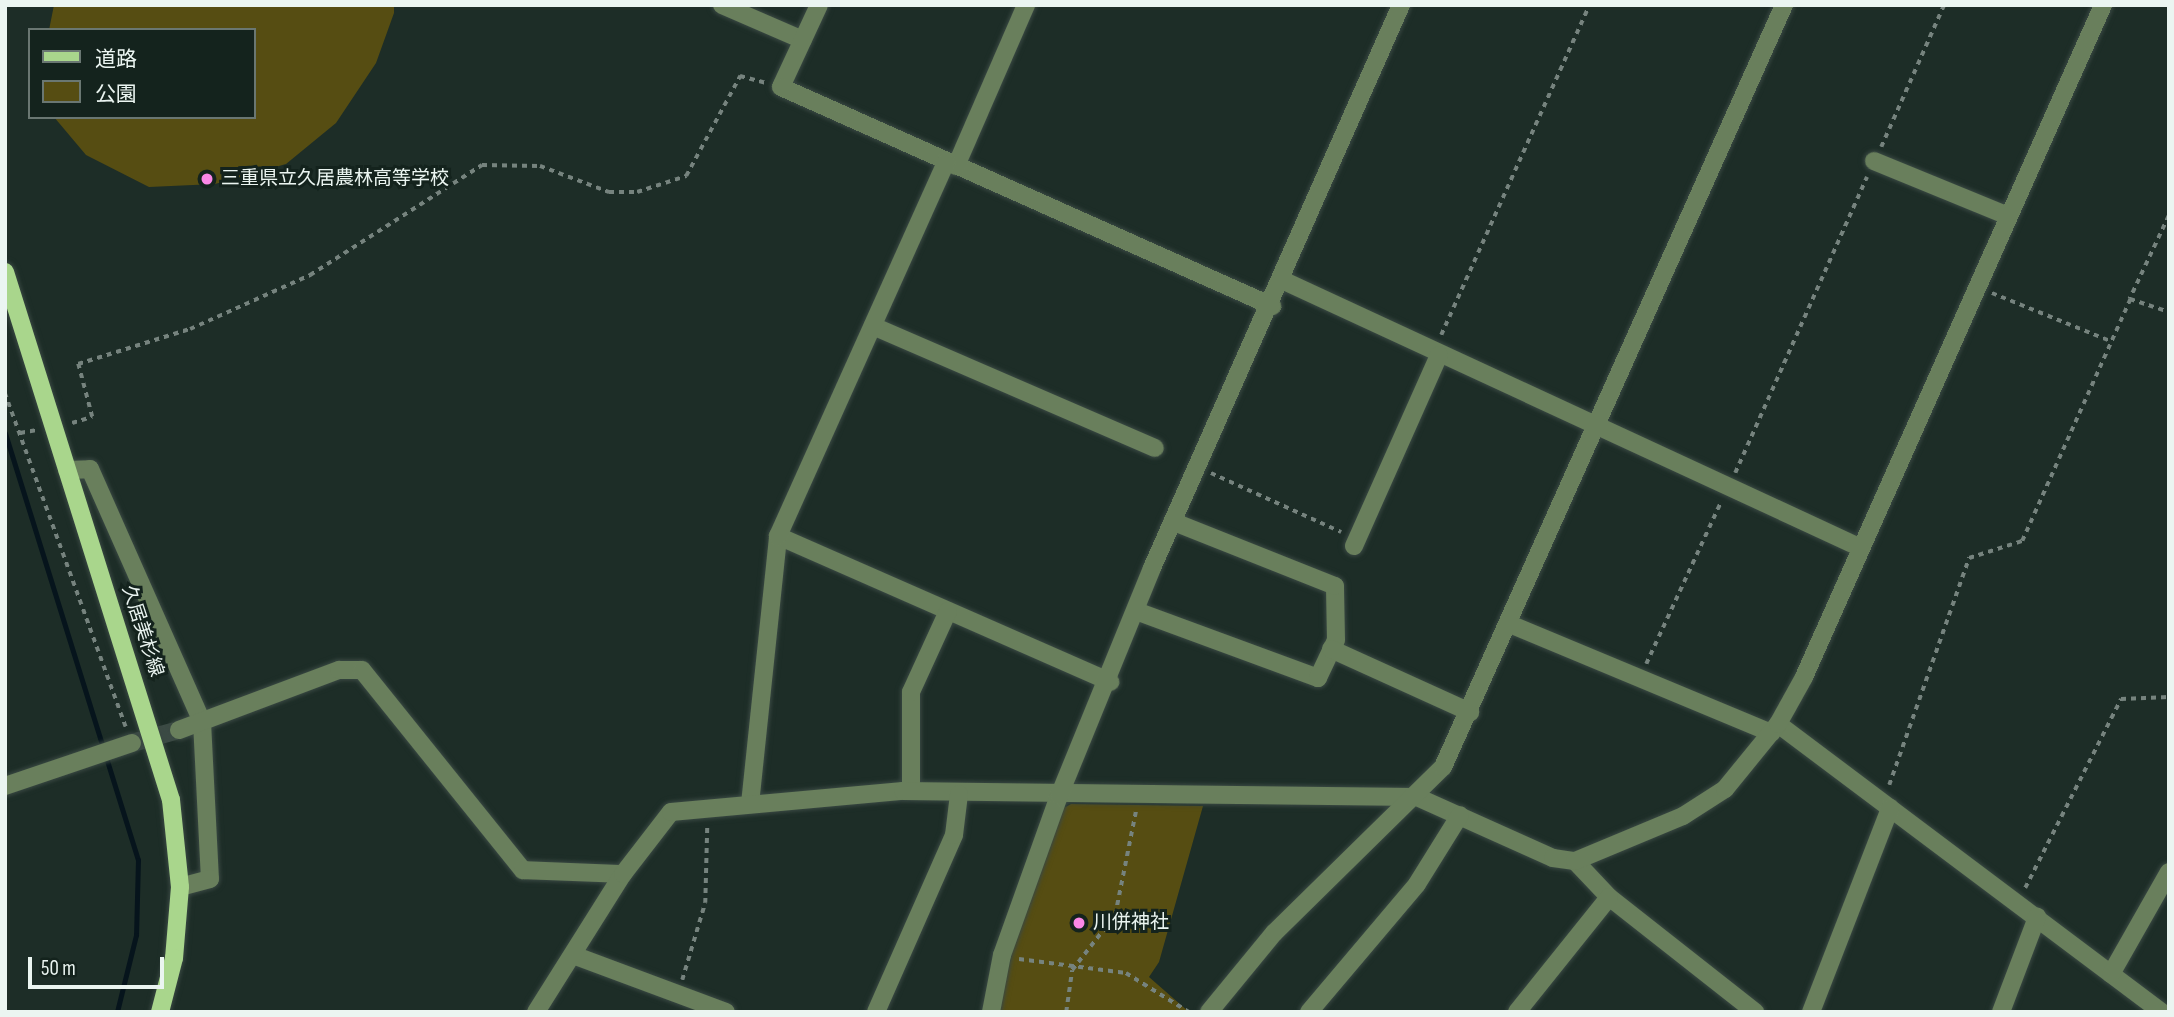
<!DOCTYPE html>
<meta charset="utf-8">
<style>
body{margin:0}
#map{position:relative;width:2174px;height:1017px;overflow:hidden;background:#1d2d27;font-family:"Sofia Sans Condensed","Noto Sans JP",sans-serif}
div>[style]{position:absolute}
.green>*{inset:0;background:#564d12}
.stream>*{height:5px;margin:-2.5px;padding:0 2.5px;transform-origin:2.5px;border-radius:2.5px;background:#06141c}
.minor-tunnel>*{height:18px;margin-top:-9px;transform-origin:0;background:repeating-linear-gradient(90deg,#3c4b45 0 18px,transparent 0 27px)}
.path>*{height:3.5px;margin-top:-1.75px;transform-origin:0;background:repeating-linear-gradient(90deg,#76837e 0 5px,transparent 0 10px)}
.roads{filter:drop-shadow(0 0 2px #3a4943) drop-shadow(0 0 2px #3a4943)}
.minor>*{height:18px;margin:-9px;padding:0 9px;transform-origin:9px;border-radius:9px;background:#697f5c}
.major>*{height:18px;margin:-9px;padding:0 9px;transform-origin:9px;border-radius:9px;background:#a9d68c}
.dots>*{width:19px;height:19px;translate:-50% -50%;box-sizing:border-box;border:4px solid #14231d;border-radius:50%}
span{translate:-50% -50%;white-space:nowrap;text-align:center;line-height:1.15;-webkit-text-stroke:6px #14231d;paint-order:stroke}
.poi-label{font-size:19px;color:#ebf5f1}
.left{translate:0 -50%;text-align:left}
.street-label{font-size:19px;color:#ebf5f1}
.frame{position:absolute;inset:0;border:7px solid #ebf5f1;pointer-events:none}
.legend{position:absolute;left:28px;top:28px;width:228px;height:91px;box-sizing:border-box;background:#14231d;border:2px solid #6a7772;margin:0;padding:9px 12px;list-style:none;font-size:21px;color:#ebf5f1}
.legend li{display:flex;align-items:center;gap:14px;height:35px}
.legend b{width:35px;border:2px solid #6a7772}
.scale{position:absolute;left:28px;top:957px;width:136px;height:32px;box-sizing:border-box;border:4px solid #ebf5f1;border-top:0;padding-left:9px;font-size:21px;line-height:24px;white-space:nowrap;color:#ebf5f1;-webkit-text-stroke:5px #14231d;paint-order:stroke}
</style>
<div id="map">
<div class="green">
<i style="clip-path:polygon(54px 5px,394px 5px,394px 13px,376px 63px,336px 123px,286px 164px,215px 184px,149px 187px,86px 155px,54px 117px,254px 117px,254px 30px,49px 30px)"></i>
<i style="clip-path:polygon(1071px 804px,1203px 806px,1159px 962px,1149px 977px,1189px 1012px,999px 1012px,1015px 939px,1062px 809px)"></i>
</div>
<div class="stream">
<i style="left:5px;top:433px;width:447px;rotate:72.7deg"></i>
<i style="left:138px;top:860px;width:75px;rotate:91.5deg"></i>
<i style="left:136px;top:935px;width:79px;rotate:103.9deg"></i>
</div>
<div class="minor-tunnel">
<i style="left:132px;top:743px;width:49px;rotate:-15.5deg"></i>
</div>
<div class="path">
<i style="left:1881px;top:147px;width:155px;rotate:-66.1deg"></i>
<i style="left:2169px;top:216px;width:92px;rotate:115.2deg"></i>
<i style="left:2130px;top:299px;width:41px;rotate:18.4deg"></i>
<i style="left:1992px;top:293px;width:127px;rotate:22.1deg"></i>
<i style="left:1441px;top:335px;width:362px;rotate:-65.8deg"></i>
<i style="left:5px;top:393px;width:355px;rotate:70.1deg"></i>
<i style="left:72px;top:423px;width:21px;rotate:-17deg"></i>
<i style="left:92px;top:417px;width:55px;rotate:-104.8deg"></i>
<i style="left:78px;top:364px;width:117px;rotate:-17.4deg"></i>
<i style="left:190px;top:329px;width:132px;rotate:-24.2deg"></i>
<i style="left:310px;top:275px;width:204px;rotate:-32.6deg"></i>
<i style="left:482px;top:165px;width:58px;rotate:1deg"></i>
<i style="left:540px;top:166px;width:74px;rotate:20.6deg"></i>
<i style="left:609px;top:192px;width:28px"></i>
<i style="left:637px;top:192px;width:52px;rotate:-18.1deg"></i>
<i style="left:686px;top:176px;width:114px;rotate:-61.6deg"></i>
<i style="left:740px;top:76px;width:27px;rotate:15deg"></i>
<i style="left:20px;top:433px;width:17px;rotate:-10deg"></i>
<i style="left:1211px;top:473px;width:143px;rotate:24.4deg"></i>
<i style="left:1735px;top:473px;width:324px;rotate:-66deg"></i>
<i style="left:1646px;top:664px;width:179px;rotate:-65.2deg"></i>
<i style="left:1889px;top:785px;width:241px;rotate:-70.6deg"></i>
<i style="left:1969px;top:558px;width:56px;rotate:-17.8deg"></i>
<i style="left:2022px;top:541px;width:265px;rotate:-65.9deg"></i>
<i style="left:2025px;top:888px;width:212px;rotate:-63.1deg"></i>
<i style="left:2121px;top:699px;width:48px;rotate:-2.4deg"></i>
<i style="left:1019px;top:959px;width:108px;rotate:7.5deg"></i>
<i style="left:1126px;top:973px;width:74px;rotate:31.8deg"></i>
<i style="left:682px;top:980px;width:80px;rotate:-73.4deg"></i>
<i style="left:705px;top:903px;width:77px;rotate:-88.5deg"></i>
<i style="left:1066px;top:1012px;width:42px;rotate:-81.9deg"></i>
<i style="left:1072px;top:970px;width:70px;rotate:-52deg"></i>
<i style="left:1115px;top:915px;width:107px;rotate:-78.7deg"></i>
</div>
<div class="roads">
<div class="minor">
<i style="left:722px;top:5px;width:88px;rotate:23.4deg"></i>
<i style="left:819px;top:5px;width:90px;rotate:114.9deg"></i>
<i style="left:781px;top:87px;width:538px;rotate:24.04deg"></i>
<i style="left:1874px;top:161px;width:145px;rotate:22.3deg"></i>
<i style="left:956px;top:166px;width:176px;rotate:-66.5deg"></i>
<i style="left:1282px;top:280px;width:636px;rotate:24.83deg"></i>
<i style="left:873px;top:326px;width:307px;rotate:23.4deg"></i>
<i style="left:67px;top:470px;width:23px;rotate:-2deg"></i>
<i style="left:90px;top:469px;width:277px;rotate:66.1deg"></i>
<i style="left:202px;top:722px;width:157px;rotate:87.1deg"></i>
<i style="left:210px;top:879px;width:31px;rotate:165deg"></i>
<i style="left:778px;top:536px;width:363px;rotate:23.7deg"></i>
<i style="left:1354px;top:546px;width:209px;rotate:-66deg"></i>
<i style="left:1136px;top:611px;width:194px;rotate:20.2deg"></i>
<i style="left:1318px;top:678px;width:42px;rotate:-64.7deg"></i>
<i style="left:1336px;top:640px;width:54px;rotate:-91.1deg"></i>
<i style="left:1335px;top:586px;width:175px;rotate:-158.3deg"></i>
<i style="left:1512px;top:625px;width:281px;rotate:22.6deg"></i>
<i style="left:1331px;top:649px;width:153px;rotate:24.4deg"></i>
<i style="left:1778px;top:724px;width:479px;rotate:36.9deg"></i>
<i style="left:179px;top:730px;width:171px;rotate:-20.6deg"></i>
<i style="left:339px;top:670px;width:23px"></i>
<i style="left:362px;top:670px;width:257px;rotate:51.2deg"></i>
<i style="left:523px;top:870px;width:100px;rotate:2.3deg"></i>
<i style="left:5px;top:786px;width:134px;rotate:-18.7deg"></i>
<i style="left:911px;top:791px;width:99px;rotate:-90deg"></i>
<i style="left:911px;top:692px;width:89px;rotate:-65.4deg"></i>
<i style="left:750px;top:804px;width:269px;rotate:-84deg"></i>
<i style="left:778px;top:536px;width:410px;rotate:-65.8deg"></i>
<i style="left:1575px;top:861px;width:50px;rotate:46.6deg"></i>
<i style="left:1609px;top:897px;width:186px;rotate:38.2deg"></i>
<i style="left:573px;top:955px;width:163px;rotate:20.4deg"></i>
<i style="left:2111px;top:974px;width:117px;rotate:-60.4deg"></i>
<i style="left:536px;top:1012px;width:163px;rotate:-57.8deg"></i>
<i style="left:623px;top:874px;width:78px;rotate:-52.3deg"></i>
<i style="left:671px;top:812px;width:233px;rotate:-5.2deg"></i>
<i style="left:903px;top:791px;width:514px;rotate:0.67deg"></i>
<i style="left:1417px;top:797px;width:149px;rotate:24.2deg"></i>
<i style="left:1553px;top:858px;width:22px;rotate:8deg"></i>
<i style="left:1575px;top:861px;width:117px;rotate:-22.6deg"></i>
<i style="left:1683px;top:816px;width:50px;rotate:-32.7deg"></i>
<i style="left:1725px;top:789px;width:84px;rotate:-50.8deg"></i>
<i style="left:1778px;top:724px;width:54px;rotate:-61deg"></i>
<i style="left:1804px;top:677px;width:736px;rotate:-66.01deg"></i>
<i style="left:876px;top:1012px;width:193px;rotate:-66.2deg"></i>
<i style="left:954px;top:835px;width:41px;rotate:-83deg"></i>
<i style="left:991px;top:1012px;width:58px;rotate:-79.1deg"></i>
<i style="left:1002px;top:955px;width:169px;rotate:-70.3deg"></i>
<i style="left:1059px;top:796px;width:246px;rotate:-67.8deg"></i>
<i style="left:1152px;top:568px;width:616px;rotate:-66.14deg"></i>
<i style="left:1209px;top:1012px;width:102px;rotate:-50.6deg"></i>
<i style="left:1274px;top:933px;width:237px;rotate:-44.5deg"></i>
<i style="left:1443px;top:767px;width:835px;rotate:-65.89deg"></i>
<i style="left:1309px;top:1012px;width:167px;rotate:-49.8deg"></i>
<i style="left:1417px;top:884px;width:81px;rotate:-58.1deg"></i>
<i style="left:1517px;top:1012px;width:147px;rotate:-51.3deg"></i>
<i style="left:1811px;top:1012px;width:219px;rotate:-68.8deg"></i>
<i style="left:2001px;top:1012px;width:102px;rotate:-69.2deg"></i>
</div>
<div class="major">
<i style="left:5px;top:272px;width:553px;rotate:72.55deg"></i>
<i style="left:171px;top:800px;width:87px;rotate:84.1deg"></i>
<i style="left:180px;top:887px;width:71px;rotate:94.8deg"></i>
<i style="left:174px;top:958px;width:56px;rotate:104.5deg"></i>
</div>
</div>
<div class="dots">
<i style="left:207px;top:179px;background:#fa87e6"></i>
<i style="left:1079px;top:923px;background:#fa87e6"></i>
</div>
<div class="poi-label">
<span class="left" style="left:221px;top:179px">三重県立久居農林高等学校</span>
<span class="left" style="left:1093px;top:923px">川併神社</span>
</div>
<div class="street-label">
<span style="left:142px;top:631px;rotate:72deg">久居美杉線</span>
</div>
<div class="frame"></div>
<ul class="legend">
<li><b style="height:9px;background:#a9d68c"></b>道路</li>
<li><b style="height:19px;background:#564d12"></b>公園</li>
</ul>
<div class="scale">50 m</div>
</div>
